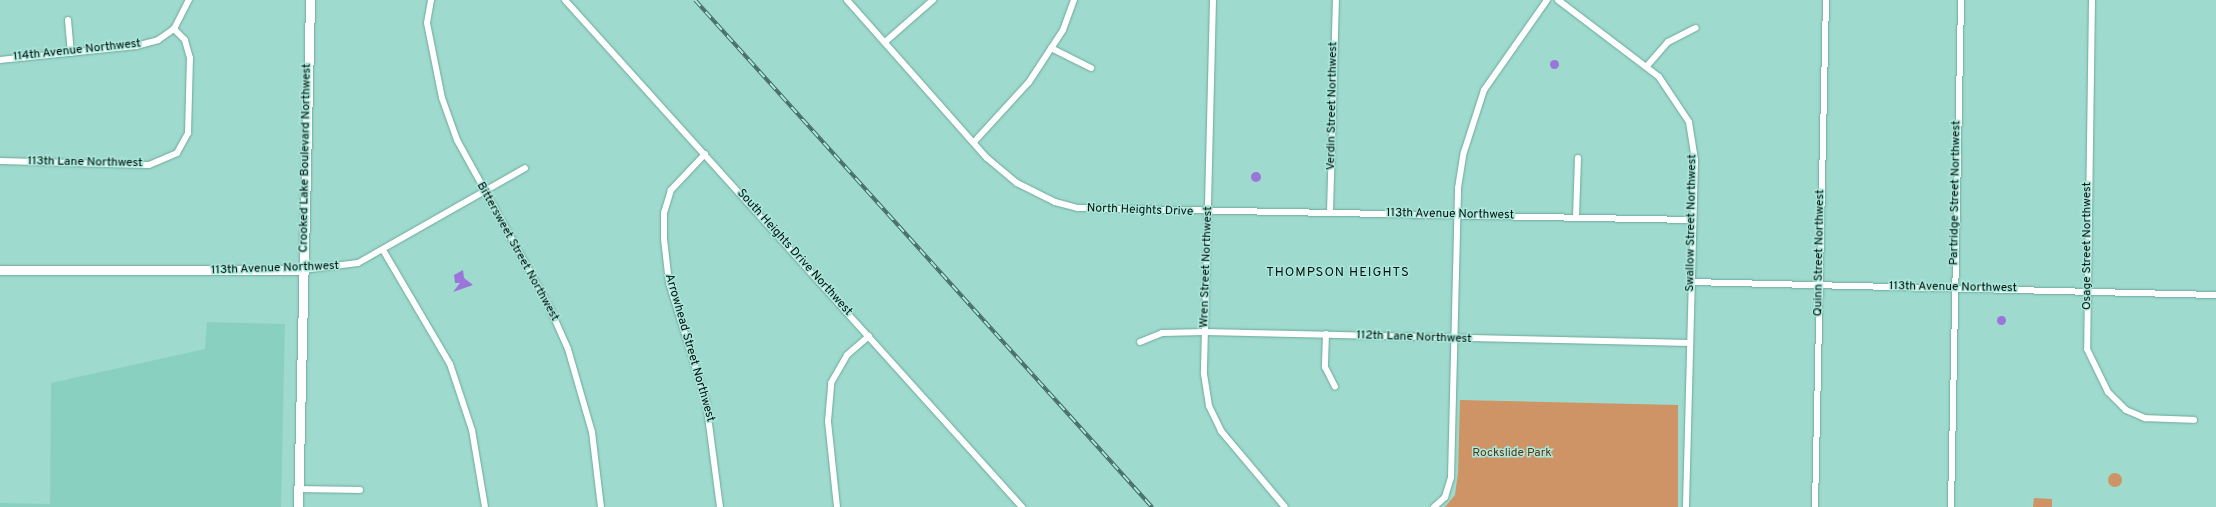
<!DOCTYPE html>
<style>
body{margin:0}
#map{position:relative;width:2216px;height:507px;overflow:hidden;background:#9edacd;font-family:Overpass,sans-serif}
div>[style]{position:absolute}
.built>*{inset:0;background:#8ad0c1}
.green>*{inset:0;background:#ce9465}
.round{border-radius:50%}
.water>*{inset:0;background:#9b76da}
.roads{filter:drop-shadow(0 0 1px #6ea89c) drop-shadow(0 0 1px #6ea89c)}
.street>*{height:6px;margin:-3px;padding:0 3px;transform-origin:3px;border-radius:3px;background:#fff}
.secondary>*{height:9px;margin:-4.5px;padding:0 4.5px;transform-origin:4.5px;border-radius:4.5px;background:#fff}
.rail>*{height:4px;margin-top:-2px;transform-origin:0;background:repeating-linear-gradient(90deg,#abe7da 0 8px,#466a62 0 16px);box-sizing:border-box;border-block:1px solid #466a62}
span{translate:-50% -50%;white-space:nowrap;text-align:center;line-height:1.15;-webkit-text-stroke:3px #abe7da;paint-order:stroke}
.street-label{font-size:12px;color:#00100d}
.park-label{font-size:12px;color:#5b3513}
.neighbourhood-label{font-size:13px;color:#00100d;letter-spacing:1px}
</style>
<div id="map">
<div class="built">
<i style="clip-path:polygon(207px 322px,285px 324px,281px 507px,0 507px,0 503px,50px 504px,51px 383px,205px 349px)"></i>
</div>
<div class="green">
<i style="clip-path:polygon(1460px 400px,1678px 405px,1678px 507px,1445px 507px,1455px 495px,1458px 473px)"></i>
<i class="round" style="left:2108px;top:473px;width:14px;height:14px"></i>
<i style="clip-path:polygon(2034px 498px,2052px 499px,2052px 507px,2033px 507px)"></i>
</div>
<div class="water">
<i class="round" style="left:1549.5px;top:59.5px;width:9px;height:9px"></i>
<i class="round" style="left:1251px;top:172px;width:10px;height:10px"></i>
<i style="clip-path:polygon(463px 270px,464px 278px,473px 285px,453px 292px,460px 283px,455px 283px,454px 275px)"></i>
<i class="round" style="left:1996.5px;top:315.5px;width:9px;height:9px"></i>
</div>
<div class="roads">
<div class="street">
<i style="left:431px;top:0;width:23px;rotate:100deg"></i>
<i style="left:427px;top:23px;width:76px;rotate:78.7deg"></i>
<i style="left:442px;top:98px;width:45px;rotate:70.3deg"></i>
<i style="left:457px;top:140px;width:188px;rotate:61deg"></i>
<i style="left:548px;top:304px;width:49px;rotate:66deg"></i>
<i style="left:568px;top:349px;width:86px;rotate:73.9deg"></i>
<i style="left:592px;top:432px;width:76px;rotate:83.2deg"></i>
<i style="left:565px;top:0;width:683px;rotate:47.97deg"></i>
<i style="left:847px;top:0;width:211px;rotate:48.5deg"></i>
<i style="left:987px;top:158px;width:39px;rotate:40deg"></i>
<i style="left:1017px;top:183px;width:42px;rotate:26.6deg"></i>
<i style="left:1055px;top:202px;width:24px;rotate:15deg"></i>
<i style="left:1078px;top:208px;width:614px;rotate:1.12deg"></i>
<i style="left:1213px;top:0;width:374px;rotate:91.4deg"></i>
<i style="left:1204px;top:374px;width:32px;rotate:81deg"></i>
<i style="left:1209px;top:406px;width:28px;rotate:64deg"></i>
<i style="left:1221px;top:431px;width:99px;rotate:49.9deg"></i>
<i style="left:1558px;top:0;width:127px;rotate:37.3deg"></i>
<i style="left:1659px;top:77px;width:54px;rotate:56.3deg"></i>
<i style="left:1689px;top:122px;width:39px;rotate:81deg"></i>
<i style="left:1695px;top:161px;width:346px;rotate:91.5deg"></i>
<i style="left:2092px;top:0;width:349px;rotate:90.8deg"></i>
<i style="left:2087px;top:349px;width:48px;rotate:64deg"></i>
<i style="left:2108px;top:392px;width:25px;rotate:45deg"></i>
<i style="left:2126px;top:410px;width:21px;rotate:23deg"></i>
<i style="left:2145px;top:418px;width:49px;rotate:2.3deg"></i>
<i style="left:68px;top:20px;width:33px;rotate:85deg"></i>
<i style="left:885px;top:42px;width:64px;rotate:-41.2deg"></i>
<i style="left:1051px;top:48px;width:45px;rotate:26.6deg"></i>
<i style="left:0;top:60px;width:137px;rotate:-5.9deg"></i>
<i style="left:136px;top:46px;width:23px;rotate:-15deg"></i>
<i style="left:158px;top:40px;width:19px;rotate:-35deg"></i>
<i style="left:1647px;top:66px;width:32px;rotate:-49deg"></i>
<i style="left:1668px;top:42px;width:31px;rotate:-27deg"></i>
<i style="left:974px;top:142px;width:81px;rotate:-47.5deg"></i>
<i style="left:1029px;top:82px;width:62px;rotate:-56.8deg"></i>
<i style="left:1063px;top:30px;width:32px;rotate:-70deg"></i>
<i style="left:705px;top:154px;width:50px;rotate:133.4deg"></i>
<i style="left:671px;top:190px;width:24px;rotate:107deg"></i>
<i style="left:664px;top:213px;width:26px;rotate:90deg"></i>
<i style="left:664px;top:239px;width:44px;rotate:83.5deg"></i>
<i style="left:669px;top:283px;width:124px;rotate:72.6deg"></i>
<i style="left:706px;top:401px;width:107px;rotate:82.5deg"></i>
<i style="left:0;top:161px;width:149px;rotate:1.5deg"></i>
<i style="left:149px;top:165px;width:30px;rotate:-23deg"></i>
<i style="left:177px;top:153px;width:23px;rotate:-61deg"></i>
<i style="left:188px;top:133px;width:75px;rotate:-88.5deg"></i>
<i style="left:190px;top:58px;width:19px;rotate:-106deg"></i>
<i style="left:185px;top:40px;width:16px;rotate:-135deg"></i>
<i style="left:174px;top:29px;width:33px;rotate:-63deg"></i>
<i style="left:1330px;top:212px;width:212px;rotate:-88.4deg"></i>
<i style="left:1576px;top:217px;width:59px;rotate:-88.1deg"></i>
<i style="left:383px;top:250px;width:132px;rotate:59.6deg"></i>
<i style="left:450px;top:364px;width:70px;rotate:71.6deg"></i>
<i style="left:472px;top:430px;width:78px;rotate:80.4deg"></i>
<i style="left:303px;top:270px;width:55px;rotate:-7.3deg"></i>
<i style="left:358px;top:263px;width:192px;rotate:-29.6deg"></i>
<i style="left:1691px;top:282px;width:525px;rotate:1.42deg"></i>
<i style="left:1326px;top:334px;width:33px;rotate:92deg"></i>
<i style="left:1325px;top:367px;width:22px;rotate:63deg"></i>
<i style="left:1140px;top:342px;width:24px;rotate:-22deg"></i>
<i style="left:1162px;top:333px;width:43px;rotate:-1.3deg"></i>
<i style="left:1205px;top:332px;width:485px;rotate:1.3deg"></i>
<i style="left:299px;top:489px;width:61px;rotate:0.9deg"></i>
<i style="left:837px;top:507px;width:86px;rotate:-96deg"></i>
<i style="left:828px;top:421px;width:38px;rotate:-85deg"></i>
<i style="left:831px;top:383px;width:32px;rotate:-60deg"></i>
<i style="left:847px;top:355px;width:29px;rotate:-41deg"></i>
<i style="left:1434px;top:507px;width:15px;rotate:-42deg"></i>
<i style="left:1445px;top:497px;width:21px;rotate:-73deg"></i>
<i style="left:1451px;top:477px;width:289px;rotate:-88.6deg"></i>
<i style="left:1458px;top:188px;width:36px;rotate:-81deg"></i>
<i style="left:1464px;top:152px;width:65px;rotate:-72.1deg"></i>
<i style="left:1484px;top:90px;width:110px;rotate:-55deg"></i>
<i style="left:1815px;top:507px;width:507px;rotate:-88.76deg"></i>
<i style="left:1951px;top:507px;width:507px;rotate:-88.87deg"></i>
</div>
<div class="secondary">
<i style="left:0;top:270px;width:303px"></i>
<i style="left:298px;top:507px;width:507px;rotate:-88.64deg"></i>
</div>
</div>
<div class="rail">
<i style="left:695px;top:0;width:683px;rotate:47.97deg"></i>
</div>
<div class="street-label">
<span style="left:77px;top:51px;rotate:-6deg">114th Avenue Northwest</span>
<span style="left:1333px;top:106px;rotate:-89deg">Verdin Street Northwest</span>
<span style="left:306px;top:158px;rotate:-89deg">Crooked Lake Boulevard Northwest</span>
<span style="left:85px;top:163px;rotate:1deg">113th Lane Northwest</span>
<span style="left:1956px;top:193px;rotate:-89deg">Partridge Street Northwest</span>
<span style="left:1140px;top:211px;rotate:2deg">North Heights Drive</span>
<span style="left:1450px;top:215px;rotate:1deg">113th Avenue Northwest</span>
<span style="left:1692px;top:223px;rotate:-89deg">Swallow Street Northwest</span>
<span style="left:2088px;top:246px;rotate:-90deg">Osage Street Northwest</span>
<span style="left:517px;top:252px;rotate:61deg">Bittersweet Street Northwest</span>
<span style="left:794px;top:253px;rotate:48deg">South Heights Drive Northwest</span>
<span style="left:1820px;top:253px;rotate:-89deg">Quinn Street Northwest</span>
<span style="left:1207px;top:267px;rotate:-88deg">Wren Street Northwest</span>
<span style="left:275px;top:269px;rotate:-2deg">113th Avenue Northwest</span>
<span style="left:1953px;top:288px;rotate:1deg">113th Avenue Northwest</span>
<span style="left:1414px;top:338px;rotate:2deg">112th Lane Northwest</span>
<span style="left:689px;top:348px;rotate:74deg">Arrowhead Street Northwest</span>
</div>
<div class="park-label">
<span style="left:1512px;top:454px">Rockslide Park</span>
</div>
<div class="neighbourhood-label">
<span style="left:1338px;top:273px">THOMPSON HEIGHTS</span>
</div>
</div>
